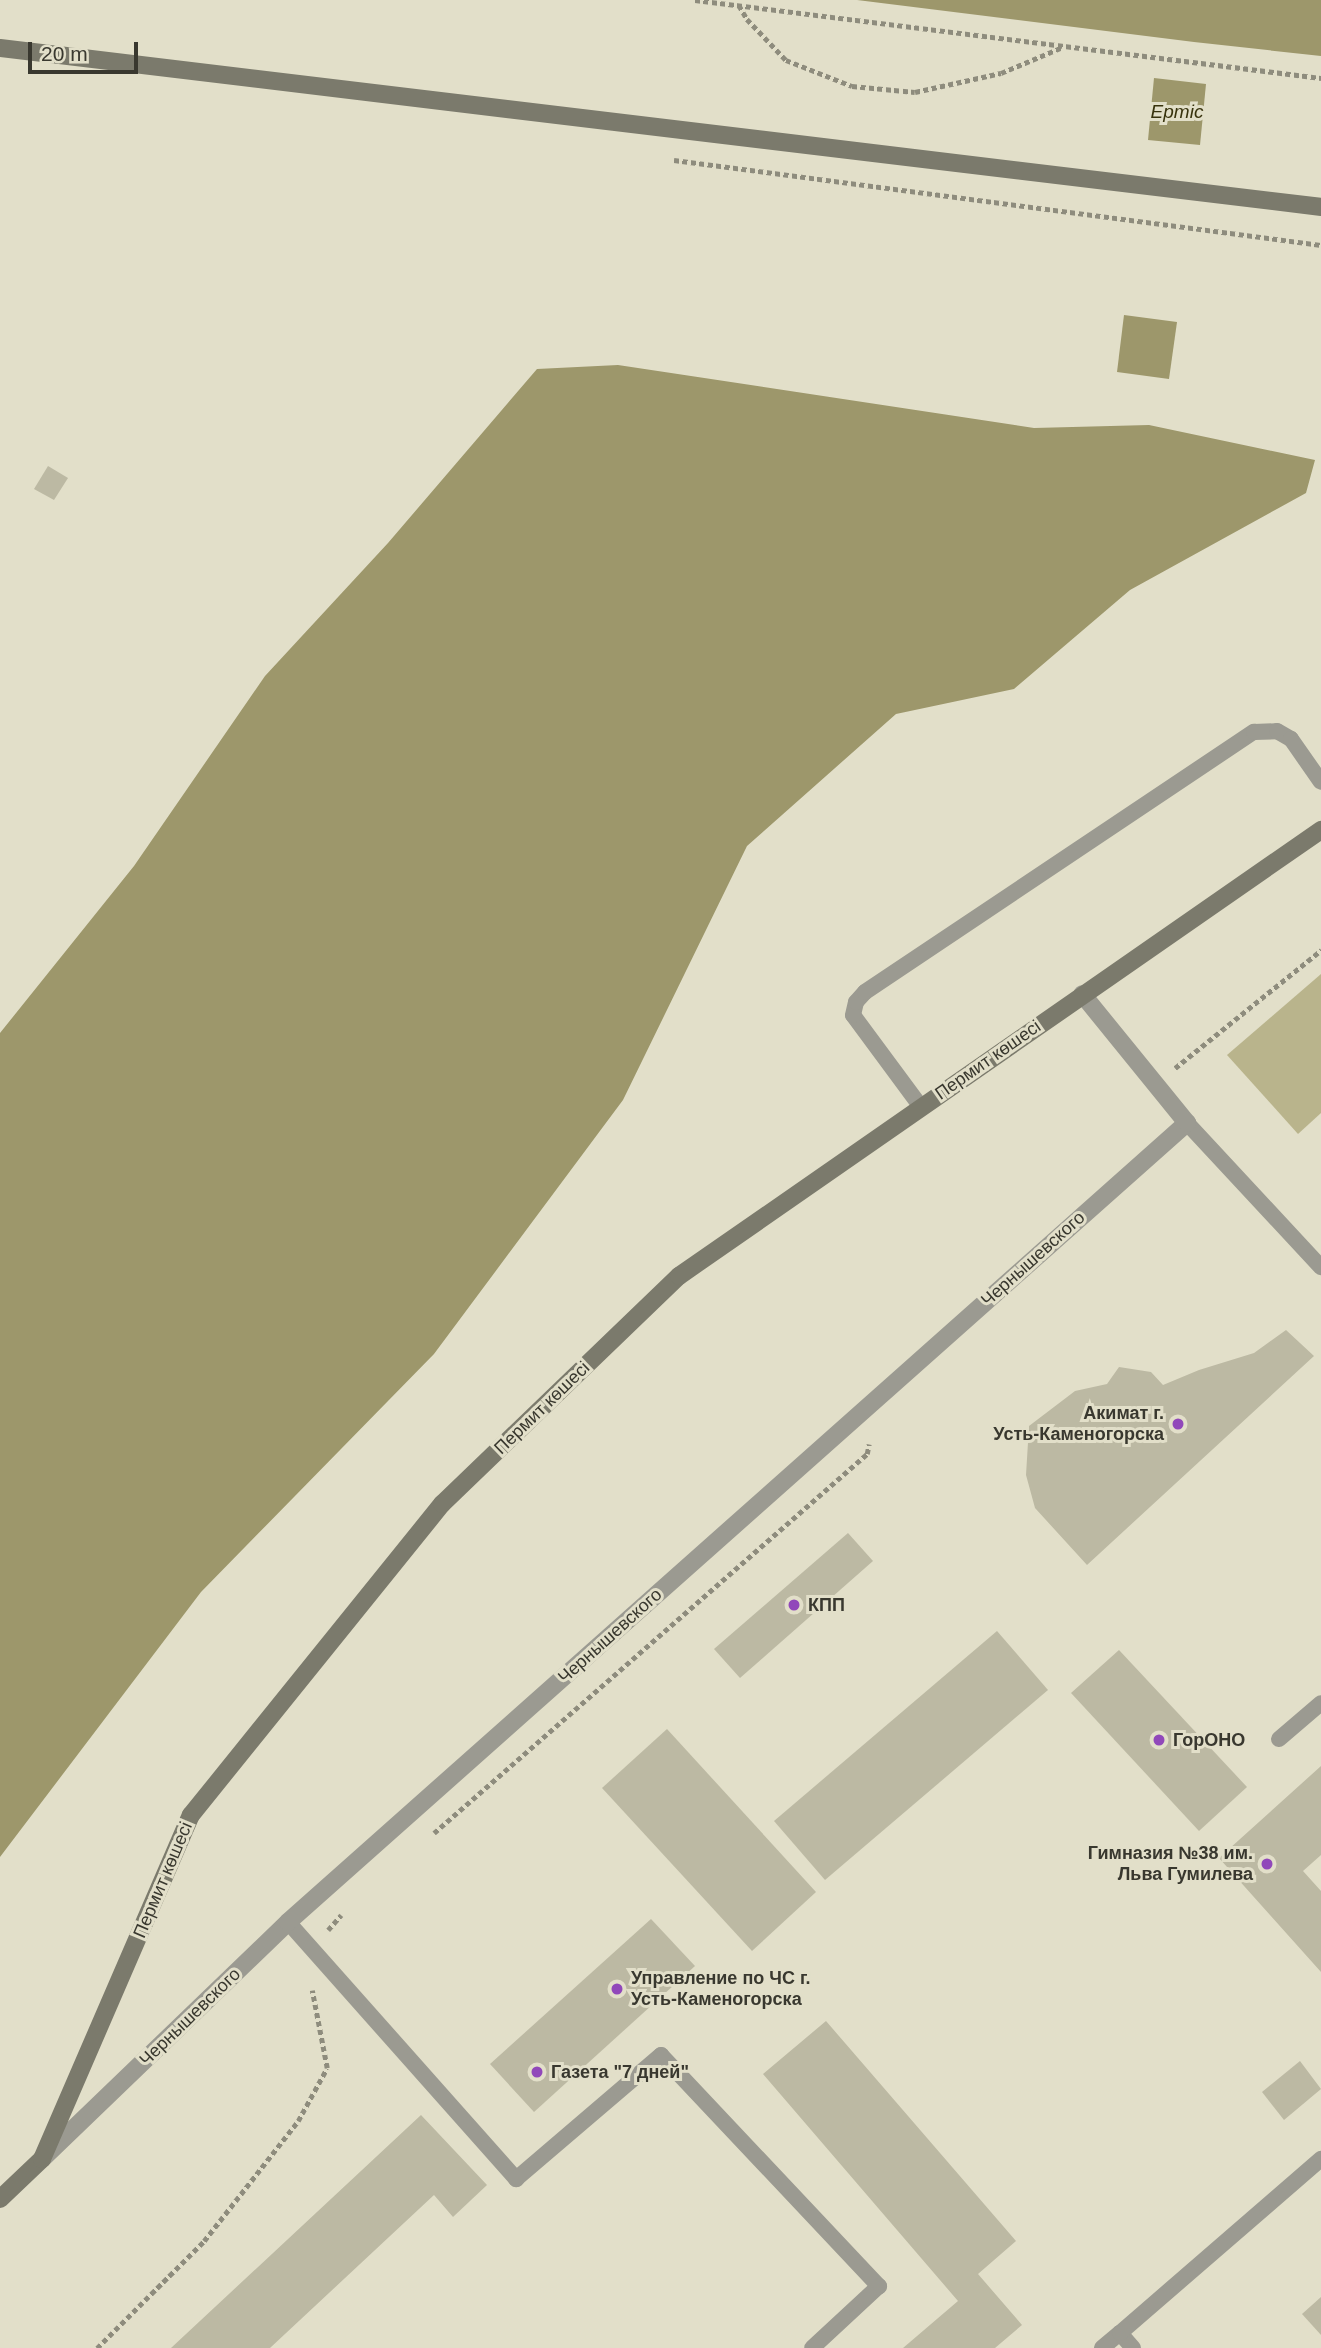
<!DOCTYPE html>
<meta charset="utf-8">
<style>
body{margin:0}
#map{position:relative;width:1321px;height:2348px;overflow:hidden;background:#e2dfc9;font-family:Arial,sans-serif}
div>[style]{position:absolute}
.green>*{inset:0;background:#b9b48c}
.water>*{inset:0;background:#9d976b}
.building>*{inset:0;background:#bcb9a3}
.path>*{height:4.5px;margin-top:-2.25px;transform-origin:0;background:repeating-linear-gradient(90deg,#8e8c7d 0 5px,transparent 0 8.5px)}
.lane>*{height:16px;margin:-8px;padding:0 8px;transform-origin:8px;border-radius:8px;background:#9b9a91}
.street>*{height:18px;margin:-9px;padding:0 9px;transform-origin:9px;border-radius:9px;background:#9b9a91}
.secondary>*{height:18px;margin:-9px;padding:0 9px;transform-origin:9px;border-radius:9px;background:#7b7a6c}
.dots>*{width:19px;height:19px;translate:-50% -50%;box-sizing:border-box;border:4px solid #e2dfc9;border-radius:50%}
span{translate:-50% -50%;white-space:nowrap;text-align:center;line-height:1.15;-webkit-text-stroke:6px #e2dfc9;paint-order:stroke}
.street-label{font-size:18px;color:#39382f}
.poi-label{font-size:18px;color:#39382f;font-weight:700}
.right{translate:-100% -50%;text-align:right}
.left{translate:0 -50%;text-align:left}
.water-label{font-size:19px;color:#38330d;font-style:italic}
.scale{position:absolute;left:28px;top:42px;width:110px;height:32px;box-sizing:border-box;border:4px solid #39382f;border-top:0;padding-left:9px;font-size:21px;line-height:24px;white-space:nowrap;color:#39382f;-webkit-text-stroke:5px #e2dfc9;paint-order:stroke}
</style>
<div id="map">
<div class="green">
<i style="clip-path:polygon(1321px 974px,1321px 1113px,1298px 1134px,1227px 1055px)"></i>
</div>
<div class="water">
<i style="clip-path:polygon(857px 0,1321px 0,1321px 56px,1194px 42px)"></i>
<i style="clip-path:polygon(1154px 78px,1206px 84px,1200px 145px,1148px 140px)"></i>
<i style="clip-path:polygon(1124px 315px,1177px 322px,1169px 379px,1117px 372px)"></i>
<i style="clip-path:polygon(618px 365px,1034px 428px,1149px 425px,1315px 460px,1306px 493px,1130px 590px,1014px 689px,896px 714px,747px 846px,623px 1100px,434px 1354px,201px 1592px,0 1857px,0 1033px,134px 866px,265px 676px,388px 543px,537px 369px)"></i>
</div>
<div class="building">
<i style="clip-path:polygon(48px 466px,68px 478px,54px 500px,34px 489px)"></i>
<i style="clip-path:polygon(1286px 1330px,1314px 1356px,1087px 1565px,1035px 1508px,1026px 1475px,1029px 1426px,1075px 1391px,1107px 1384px,1119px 1367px,1151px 1372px,1163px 1385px,1199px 1370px,1254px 1353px)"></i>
<i style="clip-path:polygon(848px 1533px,873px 1561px,740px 1678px,714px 1649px)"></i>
<i style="clip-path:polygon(997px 1631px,1048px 1690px,825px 1880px,774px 1821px)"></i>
<i style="clip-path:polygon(1119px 1650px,1247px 1787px,1199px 1831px,1071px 1693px)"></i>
<i style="clip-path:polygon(667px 1729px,816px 1892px,752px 1951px,602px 1788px)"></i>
<i style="clip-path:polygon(1321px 1766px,1321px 1855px,1303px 1871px,1321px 1891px,1321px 1972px,1219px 1858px)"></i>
<i style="clip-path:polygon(651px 1919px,695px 1966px,534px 2112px,490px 2064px)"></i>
<i style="clip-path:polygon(826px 2021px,1016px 2241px,978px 2274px,1022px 2325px,995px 2348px,903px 2348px,958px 2301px,763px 2074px)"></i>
<i style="clip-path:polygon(1300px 2061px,1321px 2089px,1284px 2120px,1262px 2092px)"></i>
<i style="clip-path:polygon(421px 2115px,487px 2185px,453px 2217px,434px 2195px,270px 2348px,171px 2348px)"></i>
<i style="clip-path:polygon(1321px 2297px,1321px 2335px,1302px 2314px)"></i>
</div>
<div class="path">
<i style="left:695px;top:0;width:631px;rotate:7.1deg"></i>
<i style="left:739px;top:5px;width:16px;rotate:60deg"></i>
<i style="left:747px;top:19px;width:57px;rotate:46.4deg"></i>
<i style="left:786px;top:60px;width:71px;rotate:21.5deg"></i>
<i style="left:852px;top:86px;width:63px;rotate:5.4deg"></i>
<i style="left:915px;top:92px;width:88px;rotate:-12.5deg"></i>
<i style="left:1001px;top:73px;width:67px;rotate:-22.8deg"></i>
<i style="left:674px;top:160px;width:653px;rotate:7.48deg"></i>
<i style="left:1175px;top:1068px;width:188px;rotate:-38.9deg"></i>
<i style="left:434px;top:1833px;width:575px;rotate:-41.2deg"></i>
<i style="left:867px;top:1454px;width:10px;rotate:-79deg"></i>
<i style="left:328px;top:1930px;width:20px;rotate:-49deg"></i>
<i style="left:97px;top:2348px;width:151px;rotate:-45deg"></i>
<i style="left:204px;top:2241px;width:152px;rotate:-51.9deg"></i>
<i style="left:298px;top:2121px;width:60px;rotate:-61.3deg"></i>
<i style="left:327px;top:2068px;width:79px;rotate:-100.9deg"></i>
</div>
<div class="lane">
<i style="left:921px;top:1107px;width:114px;rotate:-126.5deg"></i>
<i style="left:853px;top:1015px;width:13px;rotate:-77deg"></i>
<i style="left:856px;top:1002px;width:13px;rotate:-48deg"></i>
<i style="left:865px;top:992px;width:468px;rotate:-33.8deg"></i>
<i style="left:1254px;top:732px;width:23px;rotate:-2deg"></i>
<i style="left:1277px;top:731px;width:16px;rotate:30deg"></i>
<i style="left:1291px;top:739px;width:52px;rotate:55.1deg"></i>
<i style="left:1187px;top:1123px;width:197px;rotate:47.1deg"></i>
<i style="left:1279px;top:1739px;width:55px;rotate:-40.6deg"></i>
<i style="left:288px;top:1922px;width:344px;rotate:48.4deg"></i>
<i style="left:516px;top:2179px;width:191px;rotate:-40.5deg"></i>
<i style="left:661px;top:2055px;width:318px;rotate:46.7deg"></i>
<i style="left:879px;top:2286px;width:91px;rotate:137.2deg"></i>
<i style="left:1102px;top:2348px;width:23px;rotate:-40deg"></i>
<i style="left:1133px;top:2348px;width:20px;rotate:-131deg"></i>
<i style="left:1120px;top:2333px;width:266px;rotate:-40.9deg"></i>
</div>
<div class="street">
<i style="left:42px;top:2159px;width:342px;rotate:-43.9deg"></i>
<i style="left:288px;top:1922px;width:1203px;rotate:-41.63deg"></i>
<i style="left:1187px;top:1123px;width:166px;rotate:-129.1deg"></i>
</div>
<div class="secondary">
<i style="left:0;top:48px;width:1331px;rotate:6.86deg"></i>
<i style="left:0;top:2199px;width:58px;rotate:-43.6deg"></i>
<i style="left:42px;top:2159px;width:375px;rotate:-66.6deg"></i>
<i style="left:191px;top:1815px;width:400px;rotate:-51.1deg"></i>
<i style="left:442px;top:1504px;width:329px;rotate:-43.9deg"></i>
<i style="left:679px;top:1276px;width:782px;rotate:-34.79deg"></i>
</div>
<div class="dots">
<i style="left:1178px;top:1424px;background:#9148ba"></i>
<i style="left:794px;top:1605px;background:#9148ba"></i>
<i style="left:1159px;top:1740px;background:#9148ba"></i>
<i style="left:1267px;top:1864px;background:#9148ba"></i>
<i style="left:617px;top:1989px;background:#9148ba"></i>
<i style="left:537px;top:2072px;background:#9148ba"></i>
</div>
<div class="street-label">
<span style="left:988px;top:1060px;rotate:-35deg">Пермит көшесі</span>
<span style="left:1033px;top:1259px;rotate:-42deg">Чернышевского</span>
<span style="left:542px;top:1408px;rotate:-44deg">Пермит көшесі</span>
<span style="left:610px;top:1636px;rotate:-42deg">Чернышевского</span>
<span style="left:163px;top:1880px;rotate:-67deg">Пермит көшесі</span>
<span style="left:190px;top:2017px;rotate:-44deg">Чернышевского</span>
</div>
<div class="poi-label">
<span class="right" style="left:1164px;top:1424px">Акимат г.<br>Усть-Каменогорска</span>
<span class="left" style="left:808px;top:1605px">КПП</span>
<span class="left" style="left:1173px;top:1740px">ГорОНО</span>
<span class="right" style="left:1253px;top:1864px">Гимназия №38 им.<br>Льва Гумилева</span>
<span class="left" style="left:631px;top:1989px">Управление по ЧС г.<br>Усть-Каменогорска</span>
<span class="left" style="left:551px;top:2072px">Газета "7 дней"</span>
</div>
<div class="water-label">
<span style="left:1177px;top:112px">Ертіс</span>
</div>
<div class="scale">20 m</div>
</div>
